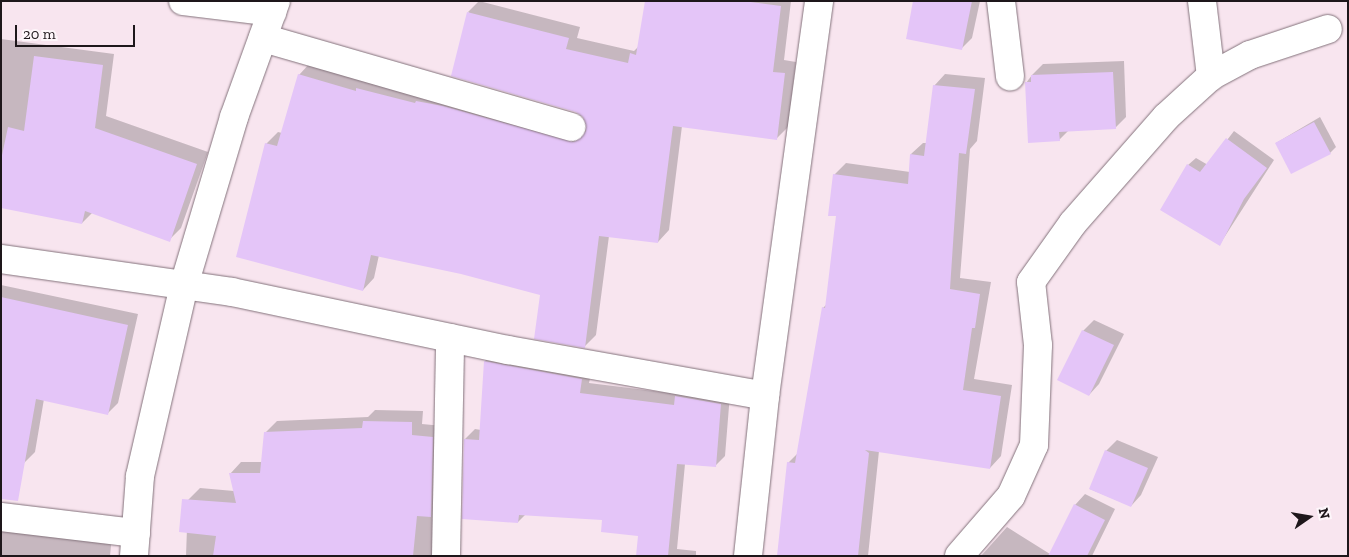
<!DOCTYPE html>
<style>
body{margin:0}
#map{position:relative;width:1349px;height:557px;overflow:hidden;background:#f8e5ef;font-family:"Zilla Slab",serif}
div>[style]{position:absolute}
.shadow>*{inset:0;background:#0003}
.building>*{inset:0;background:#e4c5f8}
.roads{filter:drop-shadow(0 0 1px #83727b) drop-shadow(0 0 1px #83727b)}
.minor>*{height:28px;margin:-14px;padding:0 14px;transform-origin:14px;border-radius:14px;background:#fff}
span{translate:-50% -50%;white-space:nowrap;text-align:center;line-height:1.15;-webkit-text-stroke:4px #fdf6fa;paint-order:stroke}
.frame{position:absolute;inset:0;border:2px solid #1e171b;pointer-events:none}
.north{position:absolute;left:1284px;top:492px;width:50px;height:50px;-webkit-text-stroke:4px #fdf6fa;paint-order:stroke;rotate:77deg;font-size:14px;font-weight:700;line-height:20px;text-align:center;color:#1e171b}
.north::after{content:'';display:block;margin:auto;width:18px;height:22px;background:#1e171b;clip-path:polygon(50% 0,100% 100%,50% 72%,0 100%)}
.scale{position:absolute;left:15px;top:25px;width:120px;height:22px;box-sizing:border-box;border:2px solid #1e171b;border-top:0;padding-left:6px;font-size:15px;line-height:18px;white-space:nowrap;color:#1e171b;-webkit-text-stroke:4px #fdf6fa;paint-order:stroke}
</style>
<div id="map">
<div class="shadow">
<i style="clip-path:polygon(479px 1px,580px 27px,577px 38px,634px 51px,639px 46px,646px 1px,791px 1px,784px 60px,796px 62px,788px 127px,776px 139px,682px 126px,669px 230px,658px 242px,609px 236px,596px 335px,584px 347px,541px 294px,461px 273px,379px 255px,374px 278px,363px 290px,266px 144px,278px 132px,282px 133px,299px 75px,310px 63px,455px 95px,587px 131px,584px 116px,468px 12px)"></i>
<i style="clip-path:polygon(914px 1px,980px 1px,972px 38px,962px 48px)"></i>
<i style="clip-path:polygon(1px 39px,114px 54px,106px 116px,208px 152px,181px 228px,169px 240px,93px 212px,82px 223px,1px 161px)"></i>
<i style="clip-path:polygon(1124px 61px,1126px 117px,1115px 128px,1069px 130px,1059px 140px,1026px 83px,1032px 75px,1043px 64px)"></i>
<i style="clip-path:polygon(945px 74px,985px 78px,977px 141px,970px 149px,960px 278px,991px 282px,974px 379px,1012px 385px,1001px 456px,990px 468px,879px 451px,868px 556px,778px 556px,788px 463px,798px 453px,823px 308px,827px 304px,837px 215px,834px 175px,846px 163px,910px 172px,911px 154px,923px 143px,927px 143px,934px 86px)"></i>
<i style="clip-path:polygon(1320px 117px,1336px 147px,1330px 153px,1276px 143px)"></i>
<i style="clip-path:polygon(1234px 131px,1274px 160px,1220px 244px,1188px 165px,1196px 158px,1208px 165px)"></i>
<i style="clip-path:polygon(1px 285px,138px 314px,118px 403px,107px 414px,44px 399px,35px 452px,24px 463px,1px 469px)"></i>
<i style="clip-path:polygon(1094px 320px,1124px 334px,1099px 384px,1089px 395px,1083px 331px)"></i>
<i style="clip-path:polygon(495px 351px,592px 369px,589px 383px,678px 394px,730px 394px,725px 456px,715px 466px,685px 464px,677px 549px,696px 551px,696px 556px,637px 556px,639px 535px,603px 519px,526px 514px,518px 522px,465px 439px,475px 429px,481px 430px,485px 361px)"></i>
<i style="clip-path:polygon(375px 410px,423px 411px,422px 424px,443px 426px,433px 556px,186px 556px,188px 500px,200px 488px,234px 491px,230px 474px,241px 462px,262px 462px,265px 433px,277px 421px,368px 417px)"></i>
<i style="clip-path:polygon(1117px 440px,1158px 457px,1141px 495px,1131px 506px,1090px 489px,1106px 451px)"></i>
<i style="clip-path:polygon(1085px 494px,1115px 509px,1092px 556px,981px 556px,1007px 527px,1050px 554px,1075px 505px)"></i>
<i style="clip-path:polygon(1px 522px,112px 535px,110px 556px,1px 556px)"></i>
</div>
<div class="building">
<i style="clip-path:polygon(645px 1px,743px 1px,781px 6px,773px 72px,785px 73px,777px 140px,673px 126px,658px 243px,599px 236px,585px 348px,534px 339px,540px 295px,461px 274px,371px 255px,363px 291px,236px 257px,265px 143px,277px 146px,298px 74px,356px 91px,356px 88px,415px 103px,416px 101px,443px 106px,574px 142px,586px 131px,583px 117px,576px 112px,451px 76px,467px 12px,569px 38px,566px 49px,628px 63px,630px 53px,636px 55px)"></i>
<i style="clip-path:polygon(913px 1px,972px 1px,962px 50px,906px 39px)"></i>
<i style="clip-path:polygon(34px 56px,103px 65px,95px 128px,197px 164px,170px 242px,85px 211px,82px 224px,1px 208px,1px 160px,8px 127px,24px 131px)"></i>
<i style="clip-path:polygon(1113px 72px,1116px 129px,1059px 132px,1060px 141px,1028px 143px,1025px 82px,1031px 82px,1031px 75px)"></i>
<i style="clip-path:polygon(933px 85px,975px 89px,966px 154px,959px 153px,950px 289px,980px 294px,975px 328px,972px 328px,963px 390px,1001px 396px,990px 469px,865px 450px,869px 453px,858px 556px,777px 556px,787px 462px,795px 463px,822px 307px,825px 308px,836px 216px,828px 216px,833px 174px,908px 184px,910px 154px,924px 156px)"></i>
<i style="clip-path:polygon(1314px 122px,1331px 154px,1291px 174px,1275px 143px)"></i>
<i style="clip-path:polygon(1226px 138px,1267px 168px,1244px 199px,1220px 246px,1160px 210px,1187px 164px,1200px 172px)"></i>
<i style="clip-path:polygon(1px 297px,128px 325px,108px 415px,36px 399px,18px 501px,1px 499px)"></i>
<i style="clip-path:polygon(1082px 330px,1114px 345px,1089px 396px,1057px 380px)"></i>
<i style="clip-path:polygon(484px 361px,582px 379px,580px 393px,674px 405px,675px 396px,721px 404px,716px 467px,677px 464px,668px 556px,636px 556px,638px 536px,601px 532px,602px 520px,519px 515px,518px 523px,462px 519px,464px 439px,479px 440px)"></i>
<i style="clip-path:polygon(363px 421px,412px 422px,412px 435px,433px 437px,431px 517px,417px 516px,413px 556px,213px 556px,216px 536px,179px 532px,182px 499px,236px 503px,229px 473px,260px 473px,264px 432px,362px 428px)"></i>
<i style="clip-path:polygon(1105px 450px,1148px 468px,1131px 507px,1089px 489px)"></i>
<i style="clip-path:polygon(1074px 504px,1105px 520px,1087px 556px,1048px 556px)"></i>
</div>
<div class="roads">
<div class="minor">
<i style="left:183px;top:1px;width:90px;rotate:7deg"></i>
<i style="left:1001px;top:1px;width:76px;rotate:83.2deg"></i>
<i style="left:1202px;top:1px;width:76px;rotate:83.2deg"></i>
<i style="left:263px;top:38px;width:321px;rotate:16.1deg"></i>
<i style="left:1px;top:259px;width:233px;rotate:8.1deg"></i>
<i style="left:232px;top:292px;width:282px;rotate:11.9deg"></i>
<i style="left:508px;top:350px;width:261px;rotate:10.1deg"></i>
<i style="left:1px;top:517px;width:136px;rotate:6.8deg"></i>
<i style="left:134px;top:556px;width:80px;rotate:-85.7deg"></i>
<i style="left:140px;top:476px;width:196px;rotate:-77deg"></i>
<i style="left:184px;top:285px;width:175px;rotate:-73.4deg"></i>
<i style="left:234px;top:117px;width:123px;rotate:-70.1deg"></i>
<i style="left:446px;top:556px;width:218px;rotate:-88.9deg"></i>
<i style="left:748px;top:556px;width:161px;rotate:-83.9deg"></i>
<i style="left:765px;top:396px;width:399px;rotate:-82.2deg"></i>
<i style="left:959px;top:556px;width:79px;rotate:-49.1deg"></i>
<i style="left:1011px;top:496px;width:56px;rotate:-65.7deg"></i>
<i style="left:1034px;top:445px;width:100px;rotate:-87.7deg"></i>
<i style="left:1038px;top:345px;width:63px;rotate:-96.3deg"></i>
<i style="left:1031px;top:282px;width:72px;rotate:-54.6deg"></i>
<i style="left:1073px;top:223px;width:141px;rotate:-48.7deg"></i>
<i style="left:1166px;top:117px;width:61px;rotate:-42.3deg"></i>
<i style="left:1211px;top:76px;width:44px;rotate:-28.3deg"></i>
<i style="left:1250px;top:55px;width:82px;rotate:-18.4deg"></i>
</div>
</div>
<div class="frame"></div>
<div class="north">N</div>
<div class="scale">20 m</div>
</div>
